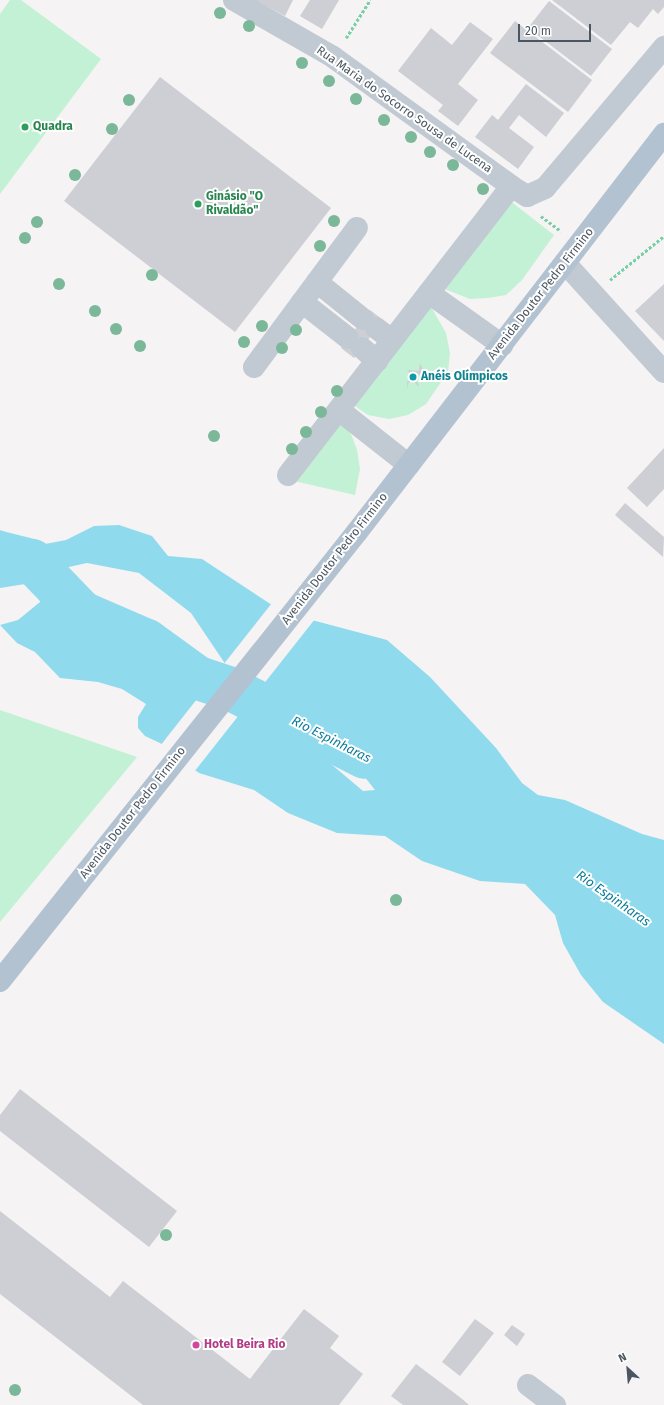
<!DOCTYPE html>
<meta charset="utf-8">
<style>
body{margin:0}
#map{position:relative;width:664px;height:1405px;overflow:hidden;background:#f5f3f3;font-family:"Fira Sans",sans-serif}
div>[style]{position:absolute}
.green>*{inset:0;background:#c3f1d5}
.water>*{inset:0;background:#90daee}
.pier>*{inset:0;background:#f5f3f3}
.river>*{height:44px;margin:-22px;padding:0 22px;transform-origin:22px;border-radius:22px;background:#90daee}
.building>*{inset:0;background:#cdcfd5}
.path>*{height:2.5px;margin-top:-1.25px;transform-origin:0;background:repeating-linear-gradient(90deg,#7ad0a6 0 3px,transparent 0 5px)}
.minor>*{height:22px;margin:-11px;padding:0 11px;transform-origin:11px;border-radius:11px;background:#c1cad2}
.major>*{height:22px;margin:-11px;padding:0 11px;transform-origin:11px;border-radius:11px;background:#b3c2d1}
.trees>*{width:12px;height:12px;margin:-6px;border-radius:50%;background:#7bb799}
.dots>*{width:11px;height:11px;translate:-50% -50%;box-sizing:border-box;border:2px solid #fff;border-radius:50%}
span{translate:-50% -50%;white-space:nowrap;text-align:center;line-height:1.15;-webkit-text-stroke:4px #fff;paint-order:stroke}
.street-label{font-size:12px;color:#4a5661}
.leisure-label{font-size:12px;color:#27864d;font-weight:700}
.left{translate:0 -50%;text-align:left}
.culture-label{font-size:12px;color:#0d838f;font-weight:700}
.hotel-label{font-size:12px;color:#b23c85;font-weight:700}
.water-label{font-size:13px;color:#0c7c9b;font-style:italic}
.north{position:absolute;left:608px;top:1349px;width:40px;height:40px;-webkit-text-stroke:3px #fff;paint-order:stroke;rotate:334deg;font-size:11px;font-weight:700;line-height:16px;text-align:center;color:#4a5661}
.north::after{content:'';display:block;margin:auto;width:14px;height:18px;background:#4a5661;clip-path:polygon(50% 0,100% 100%,50% 72%,0 100%)}
.scale{position:absolute;left:518px;top:24px;width:73px;height:18px;box-sizing:border-box;border:2px solid #4a5661;border-top:0;padding-left:5px;font-size:12px;line-height:14px;white-space:nowrap;color:#4a5661;-webkit-text-stroke:3px #fff;paint-order:stroke}
</style>
<div id="map">
<div class="green">
<i style="clip-path:polygon(10px 0,21px 0,101px 59px,0 194px,0 14px)"></i>
<i style="clip-path:polygon(509px 200px,554px 235px,522px 280px,506px 295px,488px 298px,470px 299px,442px 288px)"></i>
<i style="clip-path:polygon(430px 305px,446px 333px,450px 353px,448px 372px,426px 404px,408px 415px,389px 419px,368px 415px,352px 404px)"></i>
<i style="clip-path:polygon(340px 421px,351px 434px,357px 450px,360px 469px,355px 495px,294px 481px)"></i>
<i style="clip-path:polygon(0 710px,137px 757px,0 922px)"></i>
</div>
<div class="water">
<i style="clip-path:polygon(119px 525px,152px 536px,168px 556px,202px 559px,272px 605px,226px 665px,191px 613px,139px 573px,87px 563px,64px 568px,64px 587px,85px 605px,124px 624px,210px 689px,164px 745px,145px 736px,138px 728px,138px 717px,146px 704px,122px 689px,98px 682px,60px 678px,35px 652px,17px 643px,0 625px,18px 620px,40px 602px,43px 594px,25px 584px,0 588px,0 530px,40px 545px,66px 540px,94px 526px)"></i>
<i style="clip-path:polygon(293px 615px,387px 640px,430px 677px,496px 748px,522px 783px,538px 795px,565px 800px,642px 834px,664px 840px,664px 1044px,603px 1002px,581px 975px,563px 943px,555px 915px,525px 884px,480px 881px,422px 861px,385px 836px,337px 833px,288px 813px,254px 790px,199px 773px,178px 758px,225px 700px,247px 715px,267px 720px,331px 764px,363px 791px,375px 790px,353px 762px,240px 683px)"></i>
</div>
<div class="pier">
<i style="clip-path:polygon(272px 603px,289px 613px,315px 619px,255px 695px,238px 684px,223px 665px)"></i>
<i style="clip-path:polygon(208px 685px,243px 710px,194px 772px,160px 746px)"></i>
</div>
<div class="river">
<i style="left:0;top:553px;width:33px;rotate:14deg"></i>
<i style="left:32px;top:561px;width:72px;rotate:46.1deg"></i>
<i style="left:82px;top:613px;width:71px;rotate:23.3deg"></i>
<i style="left:147px;top:641px;width:63px;rotate:36deg"></i>
<i style="left:198px;top:678px;width:35px;rotate:18deg"></i>
<i style="left:231px;top:689px;width:150px;rotate:26.9deg"></i>
</div>
<div class="building">
<i style="clip-path:polygon(255px 0,293px 0,285px 16px)"></i>
<i style="clip-path:polygon(310px 0,339px 0,322px 29px,300px 16px)"></i>
<i style="clip-path:polygon(552px 0,664px 0,664px 7px,658px 14px,653px 9px,638px 28px,630px 22px,611px 45px)"></i>
<i style="clip-path:polygon(549px 1px,612px 49px,591px 76px,528px 28px)"></i>
<i style="clip-path:polygon(515px 21px,592px 80px,568px 112px,490px 53px)"></i>
<i style="clip-path:polygon(470px 22px,493px 39px,458px 84px,478px 100px,458px 126px,438px 111px,443px 105px,398px 71px,431px 28px,452px 45px)"></i>
<i style="clip-path:polygon(160px 77px,331px 208px,235px 332px,64px 201px)"></i>
<i style="clip-path:polygon(526px 84px,564px 113px,546px 137px,519px 115px,509px 128px,534px 147px,518px 169px,475px 137px,492px 115px,498px 120px)"></i>
<i style="clip-path:polygon(664px 284px,664px 341px,635px 311px)"></i>
<i style="clip-path:polygon(370px 310px,383px 320px,354px 358px,341px 348px)"></i>
<i style="clip-path:polygon(420px 363px,425px 375px,415px 374px,414px 380px,418px 383px,419px 387px,413px 381px,408px 383px,407px 390px,407px 382px,413px 376px,407px 370px,419px 371px)"></i>
<i style="clip-path:polygon(664px 448px,664px 489px,647px 507px,627px 488px)"></i>
<i style="clip-path:polygon(625px 503px,664px 537px,663px 557px,615px 515px)"></i>
<i style="clip-path:polygon(20px 1089px,177px 1211px,149px 1247px,0 1131px,0 1115px)"></i>
<i style="clip-path:polygon(0 1211px,110px 1297px,123px 1281px,250px 1379px,304px 1309px,339px 1336px,330px 1348px,363px 1374px,339px 1405px,143px 1405px,0 1294px)"></i>
<i style="clip-path:polygon(475px 1319px,494px 1333px,460px 1376px,442px 1362px)"></i>
<i style="clip-path:polygon(512px 1325px,525px 1334px,517px 1346px,504px 1335px)"></i>
<i style="clip-path:polygon(416px 1364px,461px 1398px,469px 1405px,403px 1405px,391px 1396px)"></i>
</div>
<div class="path">
<i style="left:346px;top:38px;width:45px;rotate:-57.7deg"></i>
<i style="left:541px;top:216px;width:25px;rotate:37deg"></i>
<i style="left:610px;top:280px;width:70px;rotate:-39.2deg"></i>
</div>
<div class="minor">
<i style="left:234px;top:0;width:114px;rotate:29.9deg"></i>
<i style="left:333px;top:57px;width:220px;rotate:35.9deg"></i>
<i style="left:565px;top:263px;width:147px;rotate:47.8deg"></i>
<i style="left:317px;top:282px;width:59px;rotate:38.8deg"></i>
<i style="left:429px;top:293px;width:90px;rotate:35.5deg"></i>
<i style="left:302px;top:302px;width:58px;rotate:38deg"></i>
<i style="left:376px;top:328px;width:20px;rotate:37deg"></i>
<i style="left:362px;top:348px;width:20px;rotate:41deg"></i>
<i style="left:254px;top:367px;width:173px;rotate:-53.5deg"></i>
<i style="left:339px;top:410px;width:89px;rotate:38.2deg"></i>
<i style="left:288px;top:475px;width:365px;rotate:-52.3deg"></i>
<i style="left:511px;top:186px;width:19px;rotate:32deg"></i>
<i style="left:527px;top:196px;width:20px;rotate:-24deg"></i>
<i style="left:545px;top:188px;width:185px;rotate:-49.8deg"></i>
<i style="left:528px;top:1385px;width:34px;rotate:37deg"></i>
</div>
<div class="major">
<i style="left:0;top:981px;width:574px;rotate:-51.51deg"></i>
<i style="left:357px;top:532px;width:503px;rotate:-52.35deg"></i>
</div>
<div class="trees">
<i style="left:220px;top:13px"></i>
<i style="left:249px;top:26px"></i>
<i style="left:302px;top:63px"></i>
<i style="left:329px;top:81px"></i>
<i style="left:356px;top:99px"></i>
<i style="left:129px;top:100px"></i>
<i style="left:384px;top:120px"></i>
<i style="left:112px;top:129px"></i>
<i style="left:411px;top:137px"></i>
<i style="left:430px;top:152px"></i>
<i style="left:453px;top:165px"></i>
<i style="left:75px;top:175px"></i>
<i style="left:483px;top:189px"></i>
<i style="left:334px;top:221px"></i>
<i style="left:37px;top:222px"></i>
<i style="left:25px;top:238px"></i>
<i style="left:320px;top:246px"></i>
<i style="left:152px;top:275px"></i>
<i style="left:59px;top:284px"></i>
<i style="left:95px;top:311px"></i>
<i style="left:262px;top:326px"></i>
<i style="left:116px;top:329px"></i>
<i style="left:296px;top:330px"></i>
<i style="left:244px;top:342px"></i>
<i style="left:140px;top:346px"></i>
<i style="left:282px;top:348px"></i>
<i style="left:337px;top:391px"></i>
<i style="left:321px;top:412px"></i>
<i style="left:306px;top:432px"></i>
<i style="left:214px;top:436px"></i>
<i style="left:292px;top:449px"></i>
<i style="left:396px;top:900px"></i>
<i style="left:166px;top:1235px"></i>
<i style="left:15px;top:1390px"></i>
</div>
<div class="dots">
<i style="left:25px;top:127px;background:#2e9e5b"></i>
<i style="left:198px;top:204px;background:#2e9e5b"></i>
<i style="left:413px;top:377px;background:#0f9aa8"></i>
<i style="left:196px;top:1345px;background:#d1479c"></i>
</div>
<div class="street-label">
<span style="left:404px;top:110px;rotate:35deg">Rua Maria do Socorro Sousa de Lucena</span>
<span style="left:541px;top:294px;rotate:-52deg">Avenida Doutor Pedro Firmino</span>
<span style="left:335px;top:559px;rotate:-52deg">Avenida Doutor Pedro Firmino</span>
<span style="left:133px;top:813px;rotate:-52deg">Avenida Doutor Pedro Firmino</span>
</div>
<div class="leisure-label">
<span class="left" style="left:33px;top:127px">Quadra</span>
<span class="left" style="left:206px;top:204px">Ginásio "O<br>Rivaldão"</span>
</div>
<div class="culture-label">
<span class="left" style="left:421px;top:377px">Anéis Olímpicos</span>
</div>
<div class="hotel-label">
<span class="left" style="left:204px;top:1345px">Hotel Beira Rio</span>
</div>
<div class="water-label">
<span style="left:331px;top:740px;rotate:27deg">Rio Espinharas</span>
<span style="left:613px;top:899px;rotate:35deg">Rio Espinharas</span>
</div>
<div class="north">N</div>
<div class="scale">20 m</div>
</div>
